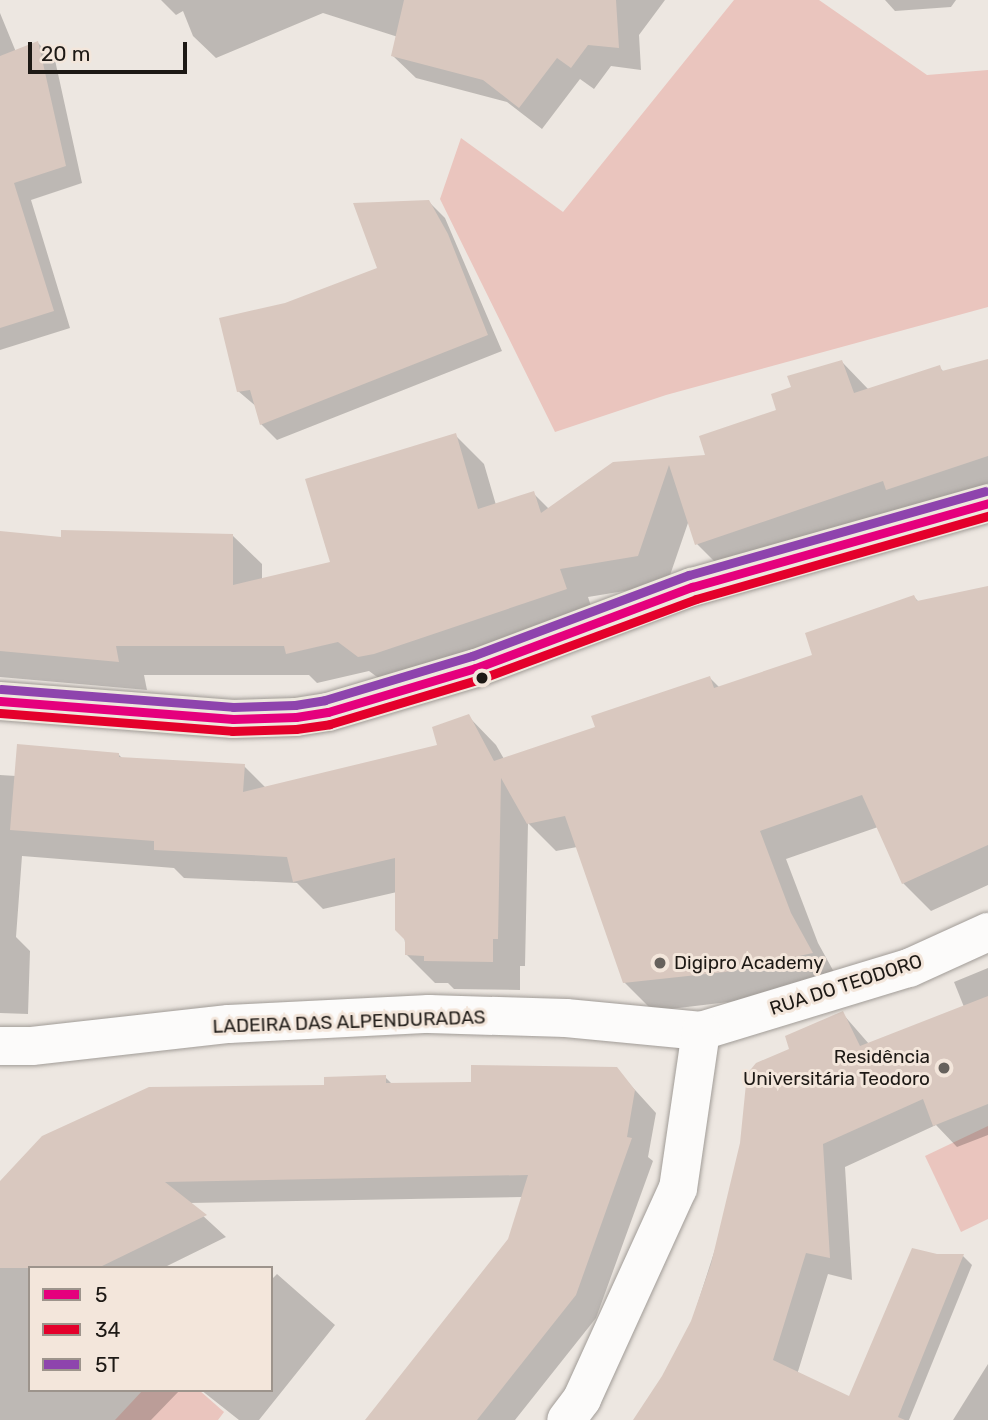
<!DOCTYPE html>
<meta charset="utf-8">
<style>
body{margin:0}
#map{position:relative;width:988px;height:1420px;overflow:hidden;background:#ede7e1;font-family:Rubik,sans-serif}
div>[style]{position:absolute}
.green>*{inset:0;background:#eac5be}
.shadow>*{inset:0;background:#0003}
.building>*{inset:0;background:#d9c8bf}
.roads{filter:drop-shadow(0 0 2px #a19c97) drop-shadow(0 0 2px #a19c97)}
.minor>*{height:38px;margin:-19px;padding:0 19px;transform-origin:19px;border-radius:19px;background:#fcfbfa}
.major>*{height:38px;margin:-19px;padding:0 19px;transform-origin:19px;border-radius:19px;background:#ede8dd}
.bus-1>*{height:9px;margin:-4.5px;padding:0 4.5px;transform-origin:4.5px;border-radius:4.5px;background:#e5007d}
.bus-2>*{height:9px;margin:-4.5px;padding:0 4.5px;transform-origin:4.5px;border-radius:4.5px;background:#e4002b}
.bus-3>*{height:9px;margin:-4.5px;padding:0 4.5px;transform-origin:4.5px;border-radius:4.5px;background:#8e44ad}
.dots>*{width:19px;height:19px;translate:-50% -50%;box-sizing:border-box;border:4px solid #f3e6db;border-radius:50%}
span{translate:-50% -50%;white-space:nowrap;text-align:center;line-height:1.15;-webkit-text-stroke:6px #f3e6db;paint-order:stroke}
.poi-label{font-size:19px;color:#1d1915}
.left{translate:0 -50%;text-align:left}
.right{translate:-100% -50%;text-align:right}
.street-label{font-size:19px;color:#1d1915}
.legend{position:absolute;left:28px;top:1266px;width:245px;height:126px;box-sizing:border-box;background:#f3e6db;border:2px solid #9d948c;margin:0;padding:9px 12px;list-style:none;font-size:21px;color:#1d1915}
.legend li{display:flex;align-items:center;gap:14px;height:35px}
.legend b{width:35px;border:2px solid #9d948c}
.scale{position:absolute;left:28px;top:42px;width:159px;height:32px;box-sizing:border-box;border:4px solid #1d1915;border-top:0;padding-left:9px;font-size:21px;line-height:24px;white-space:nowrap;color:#1d1915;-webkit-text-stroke:5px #f3e6db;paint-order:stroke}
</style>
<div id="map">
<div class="green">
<i style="clip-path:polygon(734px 0,819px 0,927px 75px,988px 70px,988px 307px,666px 395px,555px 432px,440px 199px,461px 138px,563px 212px)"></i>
<i style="clip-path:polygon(988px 1126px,988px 1219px,961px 1232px,925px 1156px)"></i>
<i style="clip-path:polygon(143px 1390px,199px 1390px,224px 1412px,218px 1420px,115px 1420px)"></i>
</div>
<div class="shadow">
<i style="clip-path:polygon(161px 0,665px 0,639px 35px,641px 70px,611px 66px,594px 89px,580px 79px,542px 129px,507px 102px,416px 78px,393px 56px,398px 37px,323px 13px,216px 58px,193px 36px,183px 11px,176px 15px)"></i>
<i style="clip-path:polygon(885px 0,956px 0,951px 7px,895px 11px)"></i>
<i style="clip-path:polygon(0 13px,16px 52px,38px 43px,55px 60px,82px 183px,31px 200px,70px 328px,0 350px)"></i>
<i style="clip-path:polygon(429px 202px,445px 218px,502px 351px,277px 440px,261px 424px,257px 407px,238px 391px,286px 305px,379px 269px)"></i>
<i style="clip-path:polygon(988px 361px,988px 494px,726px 573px,697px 544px,689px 520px,667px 584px,588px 597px,595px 618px,388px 685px,369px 671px,317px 683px,309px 675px,144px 675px,147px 690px,0 677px,0 533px,62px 539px,232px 535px,262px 564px,262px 580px,332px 563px,455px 435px,484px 464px,496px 505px,533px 493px,549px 509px,614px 464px,707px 456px,779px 411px,793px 388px,842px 362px,869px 390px,939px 367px,944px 372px)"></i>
<i style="clip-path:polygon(988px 587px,988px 885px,931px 911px,903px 883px,878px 827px,786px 859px,818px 943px,839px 981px,754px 999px,653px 1011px,624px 982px,577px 847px,556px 851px,528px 823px,525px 966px,520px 966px,520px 990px,454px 989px,448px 983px,435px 983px,407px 955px,397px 892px,323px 909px,297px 883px,184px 878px,174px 868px,22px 856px,16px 937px,30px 951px,28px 1014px,0 1013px,0 775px,16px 776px,119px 755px,123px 759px,244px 766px,266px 788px,440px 746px,468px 716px,496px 745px,504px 759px,597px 728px,710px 678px,720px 688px,815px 656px,914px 597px,919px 602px)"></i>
<i style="clip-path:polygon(988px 968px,988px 1135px,957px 1147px,936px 1125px,845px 1167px,852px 1280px,828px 1274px,796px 1378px,796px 1420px,635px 1420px,664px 1377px,692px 1321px,729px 1206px,792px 1050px,842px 1013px,869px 1044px,964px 1007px,954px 982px)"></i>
<i style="clip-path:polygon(616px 1069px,656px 1113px,648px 1157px,653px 1161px,596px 1318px,515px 1420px,367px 1420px,510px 1240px,523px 1197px,189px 1203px,226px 1237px,163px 1268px,30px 1268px,30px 1390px,180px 1390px,151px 1420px,0 1420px,0 1183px,326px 1087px,385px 1077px,393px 1085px,472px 1083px)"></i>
<i style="clip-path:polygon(936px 1256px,963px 1256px,972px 1265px,909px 1420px,841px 1420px)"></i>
<i style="clip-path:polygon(277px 1274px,335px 1325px,259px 1420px,239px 1420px,201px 1390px,271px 1390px,271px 1280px)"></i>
<i style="clip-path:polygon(988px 1364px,988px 1420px,953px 1420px)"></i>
</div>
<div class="building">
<i style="clip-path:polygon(404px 0,616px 0,619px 48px,588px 45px,571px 68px,557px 58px,519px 108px,483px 80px,391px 56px)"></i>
<i style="clip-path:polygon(38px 41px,66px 166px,14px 183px,54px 311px,0 328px,0 56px)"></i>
<i style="clip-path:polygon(429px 200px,448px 234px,488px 335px,260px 425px,250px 390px,237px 392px,219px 318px,285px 303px,377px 268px,353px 203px)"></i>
<i style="clip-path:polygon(988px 359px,988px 456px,886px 490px,883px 481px,695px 545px,669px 465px,638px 556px,560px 569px,567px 589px,374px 654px,358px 657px,338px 642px,286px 654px,284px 646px,116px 646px,119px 662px,0 651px,0 531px,61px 537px,61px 530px,233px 534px,233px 585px,330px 562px,305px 479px,456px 433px,478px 509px,534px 491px,541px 513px,613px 462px,705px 455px,699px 436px,776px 410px,771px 394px,791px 387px,787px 376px,842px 360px,854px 393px,940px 365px,942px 371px)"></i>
<i style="clip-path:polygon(988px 586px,988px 845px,902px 884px,862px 795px,760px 831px,791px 913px,813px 953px,725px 972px,623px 983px,565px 816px,527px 824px,501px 778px,498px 939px,493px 939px,493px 962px,424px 961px,424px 956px,405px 955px,405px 940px,395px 930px,395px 858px,293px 882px,287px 857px,154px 850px,154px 841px,10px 830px,17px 744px,119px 753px,119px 757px,245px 764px,243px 792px,437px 745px,432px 727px,469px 714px,494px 761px,595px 727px,591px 716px,710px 676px,714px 688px,812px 655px,805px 633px,914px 595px,917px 601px)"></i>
<i style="clip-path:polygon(988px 996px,988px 1104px,933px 1126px,923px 1099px,823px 1144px,830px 1258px,806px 1253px,773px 1360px,849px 1396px,912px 1248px,937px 1254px,964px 1254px,898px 1417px,905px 1420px,633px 1420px,662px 1376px,691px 1321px,711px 1264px,740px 1143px,747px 1074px,756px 1063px,789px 1049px,785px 1036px,843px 1011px,860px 1046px)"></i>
<i style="clip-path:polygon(471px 1065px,617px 1067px,635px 1090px,627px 1137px,632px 1138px,576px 1295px,477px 1420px,365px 1420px,508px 1239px,528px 1175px,165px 1182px,207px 1215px,98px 1268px,0 1268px,0 1181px,42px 1136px,149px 1087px,324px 1085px,324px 1077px,386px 1075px,386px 1083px,471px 1082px)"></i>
</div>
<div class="roads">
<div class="minor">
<i style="left:701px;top:1031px;width:217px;rotate:-16.9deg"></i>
<i style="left:909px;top:968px;width:87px;rotate:-24.5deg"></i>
<i style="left:0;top:1046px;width:32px"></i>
<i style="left:32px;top:1046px;width:198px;rotate:-6.4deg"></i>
<i style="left:229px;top:1024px;width:200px;rotate:-2.9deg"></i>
<i style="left:429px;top:1014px;width:137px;rotate:1.7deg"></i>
<i style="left:566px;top:1018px;width:136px;rotate:5.5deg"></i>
<i style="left:701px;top:1031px;width:159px;rotate:98.3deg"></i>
<i style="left:678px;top:1188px;width:232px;rotate:114.5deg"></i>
<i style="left:582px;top:1399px;width:26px;rotate:127deg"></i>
</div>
<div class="major">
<i style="left:0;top:701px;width:234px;rotate:4.4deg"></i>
<i style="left:233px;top:719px;width:63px;rotate:-1.8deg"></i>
<i style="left:296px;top:717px;width:32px;rotate:-9deg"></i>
<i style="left:328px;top:712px;width:154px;rotate:-16.6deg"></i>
<i style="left:476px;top:668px;width:231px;rotate:-20.6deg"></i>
<i style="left:692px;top:587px;width:308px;rotate:-15.8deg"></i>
</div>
</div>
<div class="bus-1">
<i style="left:0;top:701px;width:234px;rotate:4.4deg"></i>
<i style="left:233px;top:719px;width:63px;rotate:-1.8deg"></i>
<i style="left:296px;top:717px;width:32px;rotate:-9deg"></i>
<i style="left:328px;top:712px;width:154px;rotate:-16.6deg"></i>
<i style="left:476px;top:668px;width:231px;rotate:-20.6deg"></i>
<i style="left:692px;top:587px;width:308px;rotate:-15.8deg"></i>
</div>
<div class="bus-2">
<i style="left:0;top:713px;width:233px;rotate:4.4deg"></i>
<i style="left:232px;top:731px;width:64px;rotate:-1.8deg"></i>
<i style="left:296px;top:729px;width:34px;rotate:-8deg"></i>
<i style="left:330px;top:724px;width:157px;rotate:-16.7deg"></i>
<i style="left:480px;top:679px;width:230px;rotate:-20.3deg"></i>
<i style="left:696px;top:599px;width:304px;rotate:-15.9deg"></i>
</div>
<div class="bus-3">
<i style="left:1px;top:689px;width:233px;rotate:4.4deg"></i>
<i style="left:233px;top:707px;width:62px;rotate:-1.8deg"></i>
<i style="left:295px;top:705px;width:30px;rotate:-9deg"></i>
<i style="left:325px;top:700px;width:153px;rotate:-16.7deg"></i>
<i style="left:472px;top:656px;width:232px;rotate:-20.5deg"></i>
<i style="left:689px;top:575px;width:308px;rotate:-15.8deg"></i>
</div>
<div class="dots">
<i style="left:482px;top:678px;background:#1d1915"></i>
<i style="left:660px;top:963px;background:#66615c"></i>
<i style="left:944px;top:1068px;background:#66615c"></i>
</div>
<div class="poi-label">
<span class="left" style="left:674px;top:963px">Digipro Academy</span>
<span class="right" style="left:930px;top:1068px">Residência<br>Universitária Teodoro</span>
</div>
<div class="street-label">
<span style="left:846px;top:985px;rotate:-18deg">RUA DO TEODORO</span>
<span style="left:349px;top:1022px;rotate:-2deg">LADEIRA DAS ALPENDURADAS</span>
</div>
<ul class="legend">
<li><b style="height:9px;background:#e5007d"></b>5</li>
<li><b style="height:9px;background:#e4002b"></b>34</li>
<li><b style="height:9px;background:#8e44ad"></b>5T</li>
</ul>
<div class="scale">20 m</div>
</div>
